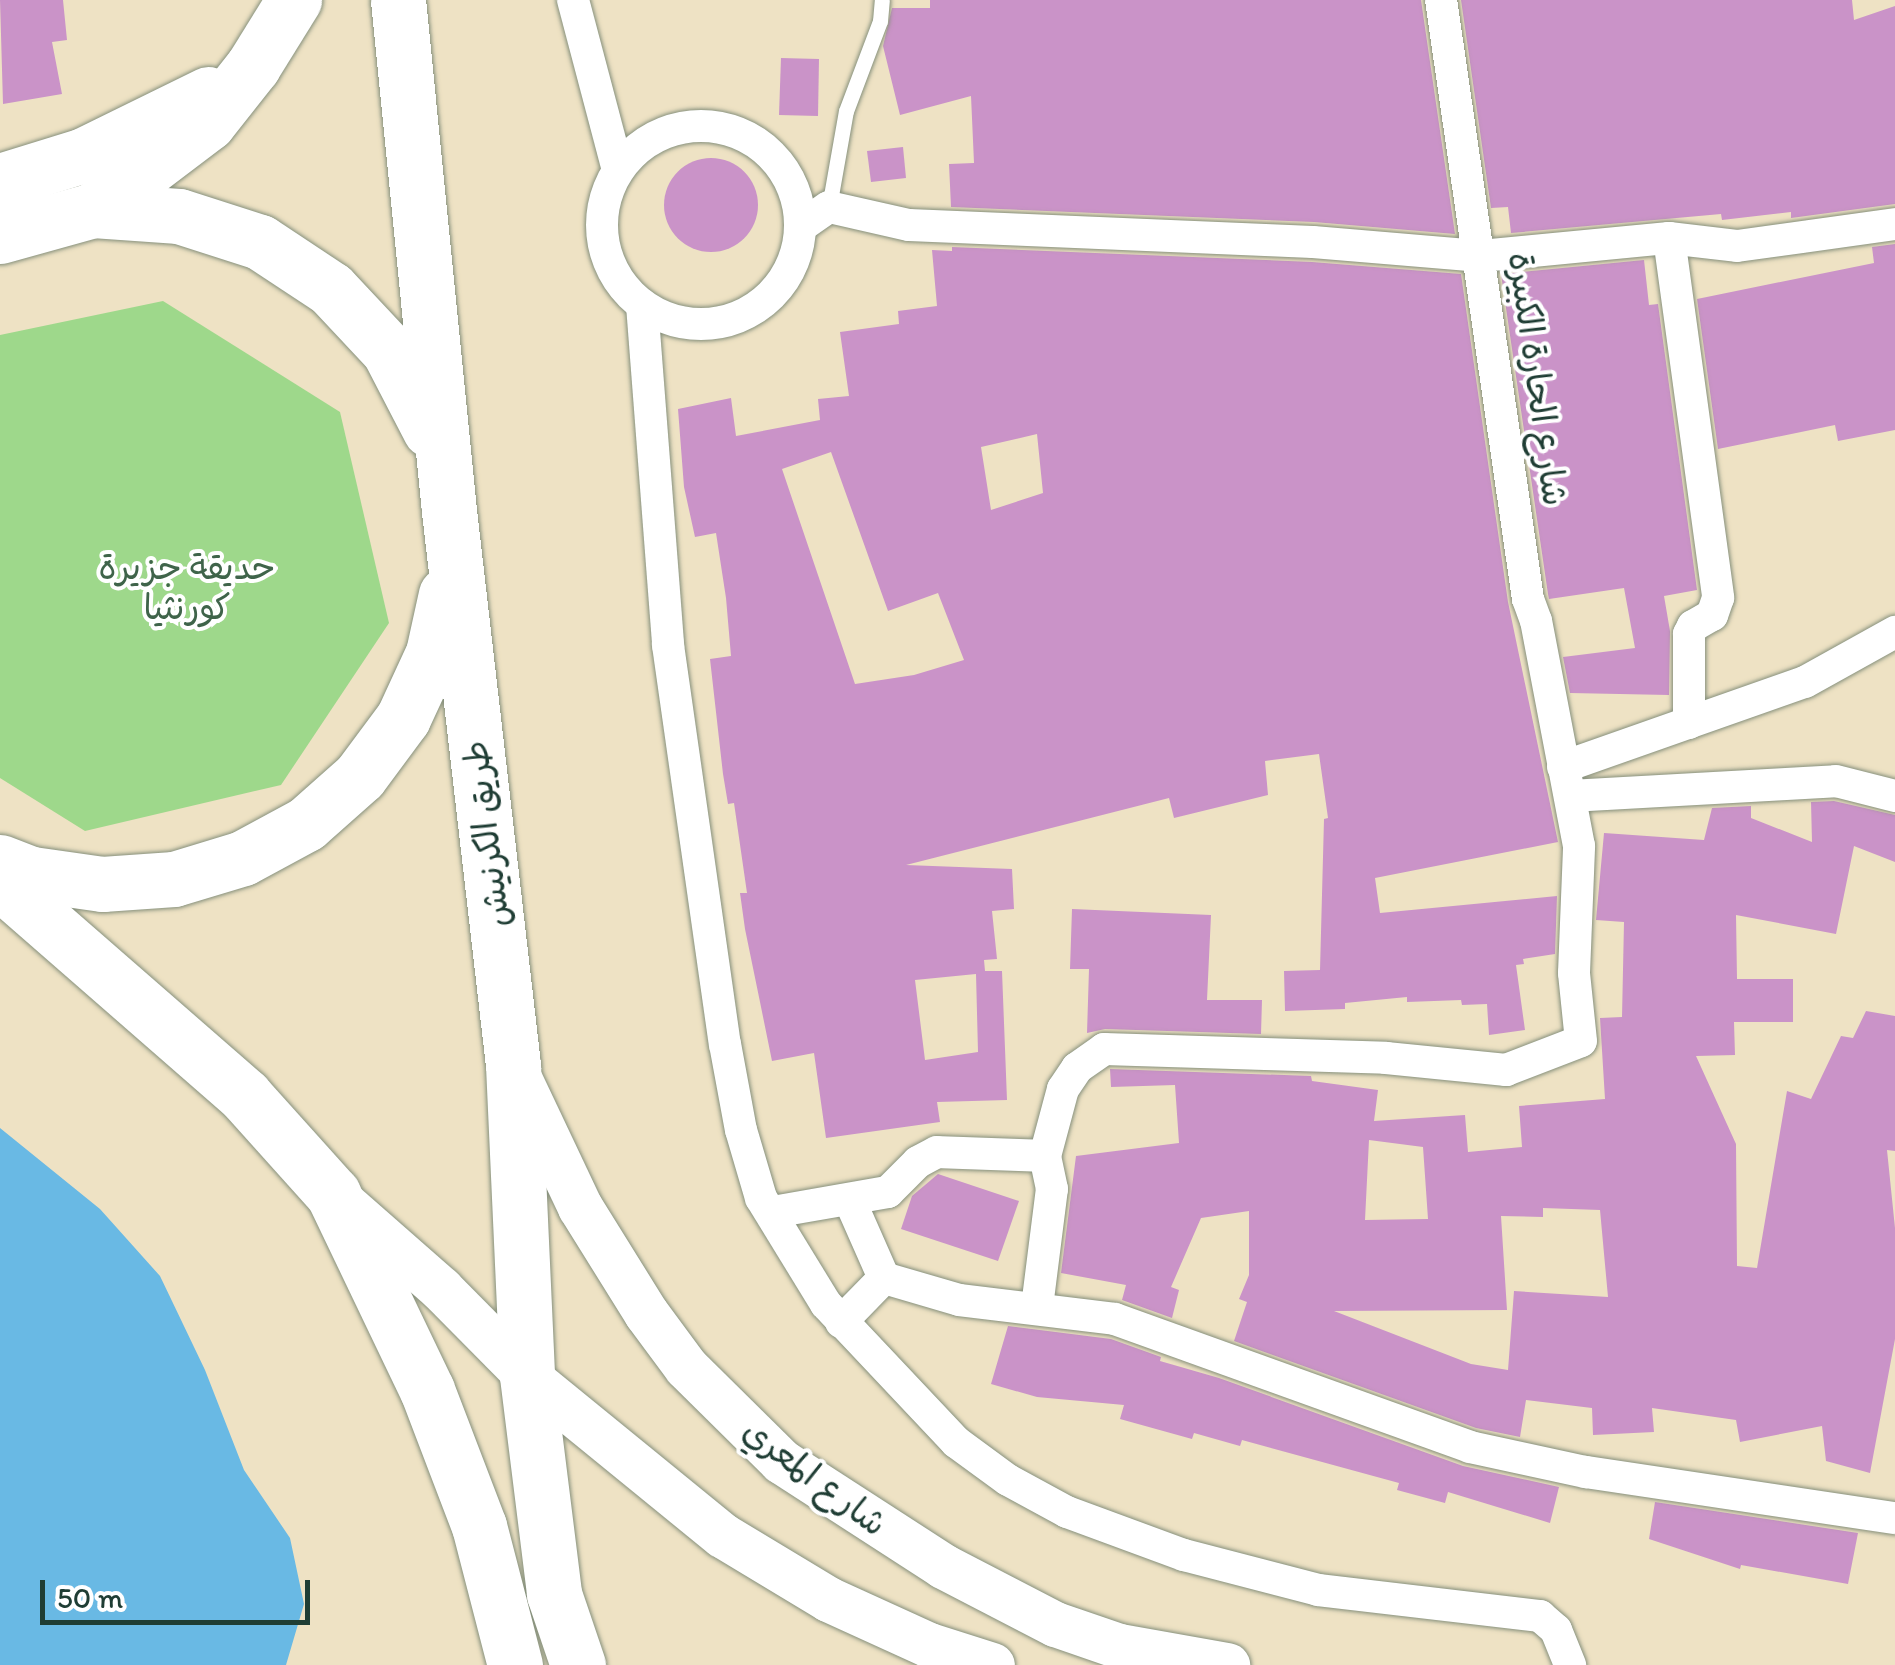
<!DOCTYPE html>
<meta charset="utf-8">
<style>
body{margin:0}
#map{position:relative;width:1895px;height:1665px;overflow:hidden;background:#eee2c4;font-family:Itim,"Playpen Sans Arabic",sans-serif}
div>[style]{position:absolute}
.green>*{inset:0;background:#9ed88b}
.water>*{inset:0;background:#69b9e4}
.building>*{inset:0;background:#ca93c8}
.round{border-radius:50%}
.roads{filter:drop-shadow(0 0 2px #86907c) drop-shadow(0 0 2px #86907c)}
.lane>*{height:15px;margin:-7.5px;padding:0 7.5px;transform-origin:7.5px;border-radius:7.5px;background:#fff}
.street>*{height:32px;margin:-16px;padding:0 16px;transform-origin:16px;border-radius:16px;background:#fff}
.street>.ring{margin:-16px;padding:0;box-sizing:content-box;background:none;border:32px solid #fff;border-radius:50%}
.secondary>*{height:45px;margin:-22.5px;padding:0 22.5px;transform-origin:22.5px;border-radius:22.5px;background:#fff}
.highway>*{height:55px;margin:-27.5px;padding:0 27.5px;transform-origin:27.5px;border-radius:27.5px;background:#fff}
span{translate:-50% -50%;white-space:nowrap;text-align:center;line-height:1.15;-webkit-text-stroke:8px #fff;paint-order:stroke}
.street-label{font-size:35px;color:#1f3d34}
.park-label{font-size:35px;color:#3f644a}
.scale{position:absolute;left:40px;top:1580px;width:270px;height:45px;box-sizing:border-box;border:5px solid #1f3d34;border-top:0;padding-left:12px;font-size:30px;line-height:35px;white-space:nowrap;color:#1f3d34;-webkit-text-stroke:8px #fff;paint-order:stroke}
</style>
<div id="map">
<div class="green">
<i style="clip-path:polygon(163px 301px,340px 412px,389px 623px,281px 785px,85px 831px,0 778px,0 335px)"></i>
</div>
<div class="water">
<i style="clip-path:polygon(0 1128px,100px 1209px,160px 1276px,205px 1370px,244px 1470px,290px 1538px,304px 1604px,286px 1665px,0 1665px)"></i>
</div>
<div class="building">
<i style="clip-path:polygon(0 0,63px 0,67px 40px,52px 42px,62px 94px,3px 104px)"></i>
<i style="clip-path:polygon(930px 0,1421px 0,1455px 234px,1314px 222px,951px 207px,949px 164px,974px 163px,971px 96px,900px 115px,883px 46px,892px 8px,930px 8px)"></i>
<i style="clip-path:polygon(1461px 0,1852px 0,1854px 20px,1895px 6px,1895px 204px,1791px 218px,1791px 212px,1722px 220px,1721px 214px,1511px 233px,1508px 207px,1491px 208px)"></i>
<i style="clip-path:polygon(781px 58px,819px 59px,818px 116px,779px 115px)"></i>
<i style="clip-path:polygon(903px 147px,906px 178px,871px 182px,867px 151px)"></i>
<i class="round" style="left:664px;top:158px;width:94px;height:94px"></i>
<i style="clip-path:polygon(1895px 244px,1895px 430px,1838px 441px,1835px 425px,1718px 449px,1697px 299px,1874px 263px,1872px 247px)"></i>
<i style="clip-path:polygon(evenodd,952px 247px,1312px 262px,1461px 274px,1508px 602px,1558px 842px,1375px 878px,1380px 913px,1557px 896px,1555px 954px,1523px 959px,1524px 964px,1516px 965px,1525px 1030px,1489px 1035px,1487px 1004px,1462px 1005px,1461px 1000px,1407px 1002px,1407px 997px,1345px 1003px,1345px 1009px,1285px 1011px,1284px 971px,1320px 970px,1324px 819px,1328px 818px,1319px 754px,1265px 761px,1268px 795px,1174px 818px,1169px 798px,906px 865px,1012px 869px,1014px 909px,992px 911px,997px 959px,984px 960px,985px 971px,1002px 971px,1007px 1100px,937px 1102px,940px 1122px,826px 1138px,814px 1053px,772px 1061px,760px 1002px,745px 929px,740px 893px,747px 893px,734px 803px,728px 804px,723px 774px,710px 659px,731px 656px,726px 598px,716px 533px,695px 537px,684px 487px,678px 409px,731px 398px,736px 436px,820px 420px,818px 399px,849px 396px,840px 332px,899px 324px,898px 311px,937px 306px,932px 250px,952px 251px,952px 247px,1037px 434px,1043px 493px,991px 510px,981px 447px,1037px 434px,952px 247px,831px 452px,888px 611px,938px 593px,964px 660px,914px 675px,855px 684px,782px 469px,831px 452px,952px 247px,976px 974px,978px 1052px,925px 1060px,915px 980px,976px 974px)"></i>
<i style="clip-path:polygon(1644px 260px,1649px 305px,1658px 304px,1697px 590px,1664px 596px,1670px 631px,1669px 695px,1570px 693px,1563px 657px,1635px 648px,1624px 588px,1549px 599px,1548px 594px,1501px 274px)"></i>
<i style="clip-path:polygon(evenodd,1834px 801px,1895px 815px,1895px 862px,1854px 846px,1836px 934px,1736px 915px,1737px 979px,1793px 979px,1793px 1022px,1734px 1022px,1735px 1055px,1696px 1056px,1736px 1144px,1737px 1266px,1757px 1268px,1787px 1091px,1811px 1099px,1841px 1036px,1853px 1038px,1866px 1011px,1895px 1016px,1895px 1151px,1887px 1150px,1895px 1228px,1895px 1339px,1870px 1473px,1826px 1461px,1822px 1426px,1740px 1442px,1736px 1420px,1652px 1408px,1654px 1432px,1593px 1435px,1592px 1408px,1526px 1400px,1520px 1437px,1476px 1428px,1234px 1341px,1247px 1302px,1239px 1299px,1249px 1275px,1249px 1211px,1201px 1218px,1171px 1287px,1179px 1290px,1172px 1318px,1122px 1300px,1126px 1285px,1061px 1273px,1076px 1156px,1179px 1143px,1175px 1085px,1111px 1087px,1110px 1069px,1311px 1076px,1312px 1081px,1378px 1090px,1374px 1121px,1465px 1115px,1468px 1152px,1522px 1147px,1519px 1106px,1605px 1099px,1600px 1018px,1622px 1017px,1624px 922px,1596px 920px,1604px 833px,1704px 840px,1712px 808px,1751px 806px,1751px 818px,1812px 842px,1811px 802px,1834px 801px,1369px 1140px,1423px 1147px,1428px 1219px,1365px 1220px,1369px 1140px,1834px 801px,1543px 1208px,1600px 1210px,1608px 1297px,1514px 1291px,1508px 1370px,1471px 1364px,1334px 1311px,1507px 1310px,1501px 1216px,1543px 1217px,1543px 1208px)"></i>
<i style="clip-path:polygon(1072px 909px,1211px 915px,1207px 1000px,1262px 1000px,1261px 1034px,1105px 1029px,1087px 1033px,1089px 969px,1070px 969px)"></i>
<i style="clip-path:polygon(938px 1174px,1019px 1201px,998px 1261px,901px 1229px,912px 1196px)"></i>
<i style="clip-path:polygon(1008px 1326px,1111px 1339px,1161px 1357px,1160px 1361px,1219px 1378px,1463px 1466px,1559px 1487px,1550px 1523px,1448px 1492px,1445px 1503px,1397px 1490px,1399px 1483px,1242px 1440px,1240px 1446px,1194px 1433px,1192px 1439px,1120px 1419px,1124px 1405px,1037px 1397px,991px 1384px)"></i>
<i style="clip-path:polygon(1655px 1502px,1858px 1533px,1848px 1584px,1741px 1565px,1740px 1569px,1649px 1539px)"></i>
</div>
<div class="roads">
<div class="lane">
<i style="left:829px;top:207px;width:97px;rotate:-80deg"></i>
<i style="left:846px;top:111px;width:96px;rotate:-69.3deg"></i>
<i style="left:880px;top:21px;width:21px;rotate:-85deg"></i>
</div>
<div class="street">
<i style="left:573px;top:0;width:176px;rotate:75.2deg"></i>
<i class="ring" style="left:602px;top:126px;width:166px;height:166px"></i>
<i style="left:800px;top:227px;width:35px;rotate:-35deg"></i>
<i style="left:829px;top:207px;width:82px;rotate:12.7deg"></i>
<i style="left:909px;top:225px;width:404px;rotate:2.4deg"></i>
<i style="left:1313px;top:242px;width:169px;rotate:4.8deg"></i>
<i style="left:1481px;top:256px;width:189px;rotate:-5.5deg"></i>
<i style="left:1669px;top:238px;width:68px;rotate:6.7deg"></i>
<i style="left:1737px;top:246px;width:160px;rotate:-7.9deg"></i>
<i style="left:1669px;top:238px;width:363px;rotate:82.2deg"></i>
<i style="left:1718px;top:598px;width:18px;rotate:109deg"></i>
<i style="left:1712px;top:615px;width:22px;rotate:150deg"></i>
<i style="left:1693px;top:626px;width:9px;rotate:117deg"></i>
<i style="left:1689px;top:634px;width:89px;rotate:90deg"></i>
<i style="left:642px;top:305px;width:341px;rotate:85.6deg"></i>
<i style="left:668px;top:645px;width:403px;rotate:81.9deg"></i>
<i style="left:725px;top:1044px;width:87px;rotate:79.5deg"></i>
<i style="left:741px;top:1130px;width:71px;rotate:73.6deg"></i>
<i style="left:761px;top:1198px;width:124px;rotate:58.5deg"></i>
<i style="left:826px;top:1304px;width:190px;rotate:46.7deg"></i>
<i style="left:956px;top:1442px;width:64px;rotate:36.2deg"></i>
<i style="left:1008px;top:1480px;width:67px;rotate:28.5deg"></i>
<i style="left:1067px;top:1512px;width:125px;rotate:20.2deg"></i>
<i style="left:1184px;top:1555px;width:138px;rotate:14.6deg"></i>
<i style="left:1318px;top:1590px;width:224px;rotate:6.7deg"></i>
<i style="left:1540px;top:1616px;width:21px;rotate:41deg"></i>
<i style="left:1556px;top:1630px;width:38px;rotate:68deg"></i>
<i style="left:1563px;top:767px;width:256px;rotate:-19.4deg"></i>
<i style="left:1805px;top:682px;width:103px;rotate:-29.1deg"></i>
<i style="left:1570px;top:796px;width:266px;rotate:-3.2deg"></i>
<i style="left:1836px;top:781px;width:61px;rotate:14.3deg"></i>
<i style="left:850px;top:1201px;width:84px;rotate:66.2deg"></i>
<i style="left:884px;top:1278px;width:78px;rotate:16.3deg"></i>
<i style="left:959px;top:1300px;width:157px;rotate:6.9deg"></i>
<i style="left:1115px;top:1319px;width:377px;rotate:19.8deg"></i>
<i style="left:1470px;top:1447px;width:119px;rotate:12.2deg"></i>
<i style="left:1586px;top:1472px;width:312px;rotate:8.5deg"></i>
<i style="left:773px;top:1212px;width:117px;rotate:-9.9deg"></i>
<i style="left:888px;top:1192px;width:42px;rotate:-45deg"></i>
<i style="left:918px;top:1162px;width:21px;rotate:-28deg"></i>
<i style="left:937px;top:1152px;width:108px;rotate:2.1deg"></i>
<i style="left:1037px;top:1307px;width:119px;rotate:-82.8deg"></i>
<i style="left:1052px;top:1189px;width:34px;rotate:-102deg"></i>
<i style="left:1045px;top:1156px;width:69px;rotate:-75deg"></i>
<i style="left:1063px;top:1089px;width:25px;rotate:-56deg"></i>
<i style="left:1077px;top:1068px;width:33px;rotate:-35deg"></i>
<i style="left:1104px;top:1049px;width:282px;rotate:1.8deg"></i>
<i style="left:1386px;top:1058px;width:121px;rotate:5.7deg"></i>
<i style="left:1506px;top:1070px;width:80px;rotate:-21.1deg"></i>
<i style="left:1581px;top:1041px;width:68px;rotate:-95.9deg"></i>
<i style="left:1574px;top:973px;width:127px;rotate:-87.7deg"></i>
<i style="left:1579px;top:846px;width:229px;rotate:-100.8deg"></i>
<i style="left:1536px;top:621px;width:23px;rotate:-110deg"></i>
<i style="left:1528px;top:599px;width:605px;rotate:-98.26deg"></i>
<i style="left:841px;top:1322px;width:62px;rotate:-45.7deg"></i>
</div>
<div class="secondary">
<i style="left:518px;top:1076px;width:145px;rotate:64.7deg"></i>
<i style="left:580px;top:1207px;width:125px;rotate:58.1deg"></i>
<i style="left:646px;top:1313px;width:67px;rotate:53.5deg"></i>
<i style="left:686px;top:1367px;width:134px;rotate:44.7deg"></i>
<i style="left:781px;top:1461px;width:193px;rotate:32.9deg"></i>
<i style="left:943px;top:1566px;width:126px;rotate:27.4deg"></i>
<i style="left:1055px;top:1624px;width:68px;rotate:19deg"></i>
<i style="left:1119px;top:1646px;width:110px;rotate:10deg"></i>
<i style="left:342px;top:1202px;width:132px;rotate:41.3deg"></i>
<i style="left:441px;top:1289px;width:122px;rotate:45.3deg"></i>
<i style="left:527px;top:1376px;width:252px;rotate:39.2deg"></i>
<i style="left:722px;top:1535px;width:124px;rotate:31.1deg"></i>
<i style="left:828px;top:1599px;width:111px;rotate:24.5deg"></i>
<i style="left:929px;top:1645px;width:66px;rotate:17.6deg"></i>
</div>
<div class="highway">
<i style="left:398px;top:0;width:514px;rotate:84.3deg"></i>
<i style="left:449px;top:511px;width:558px;rotate:83.41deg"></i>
<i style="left:513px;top:1065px;width:311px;rotate:87.4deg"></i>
<i style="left:527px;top:1376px;width:220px;rotate:82.9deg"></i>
<i style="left:554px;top:1594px;width:75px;rotate:71.3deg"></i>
<i style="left:0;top:181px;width:88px;rotate:-17.2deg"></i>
<i style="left:84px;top:155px;width:138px;rotate:-26.2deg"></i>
<i style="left:93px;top:210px;width:144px;rotate:-37.1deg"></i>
<i style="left:208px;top:123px;width:73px;rotate:-51.7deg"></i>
<i style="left:253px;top:66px;width:78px;rotate:-58.2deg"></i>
<i style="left:0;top:236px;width:97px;rotate:-15.6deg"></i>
<i style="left:93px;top:210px;width:86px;rotate:4deg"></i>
<i style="left:179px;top:216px;width:85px;rotate:17.8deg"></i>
<i style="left:260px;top:242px;width:85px;rotate:33.5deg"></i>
<i style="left:331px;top:289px;width:85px;rotate:46.9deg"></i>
<i style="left:389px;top:351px;width:89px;rotate:62.6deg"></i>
<i style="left:0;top:862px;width:34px;rotate:21deg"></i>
<i style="left:32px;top:874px;width:71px;rotate:8.1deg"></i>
<i style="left:102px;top:884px;width:72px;rotate:-4deg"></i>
<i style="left:174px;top:879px;width:72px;rotate:-16.9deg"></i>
<i style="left:243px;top:858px;width:72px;rotate:-28.4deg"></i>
<i style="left:306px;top:824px;width:72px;rotate:-41.6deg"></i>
<i style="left:360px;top:776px;width:72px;rotate:-53.4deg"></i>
<i style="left:403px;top:718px;width:72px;rotate:-65.2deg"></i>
<i style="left:433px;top:653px;width:60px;rotate:-77.6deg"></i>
<i style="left:0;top:882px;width:325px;rotate:41.1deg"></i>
<i style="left:245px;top:1096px;width:132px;rotate:48.1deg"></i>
<i style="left:333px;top:1194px;width:217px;rotate:64.4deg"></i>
<i style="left:427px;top:1390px;width:146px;rotate:69.1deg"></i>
<i style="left:479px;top:1526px;width:144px;rotate:75.5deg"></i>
</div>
</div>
<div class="street-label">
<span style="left:1538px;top:379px;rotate:82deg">شارع الحارة الكبيرة</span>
<span style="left:486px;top:834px;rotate:-97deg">طريق الكرنيش</span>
<span style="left:815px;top:1477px;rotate:37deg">شارع المعري</span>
</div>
<div class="park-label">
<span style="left:187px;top:587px">حديقة جزيرة<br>كورنثيا</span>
</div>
<div class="scale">50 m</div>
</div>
